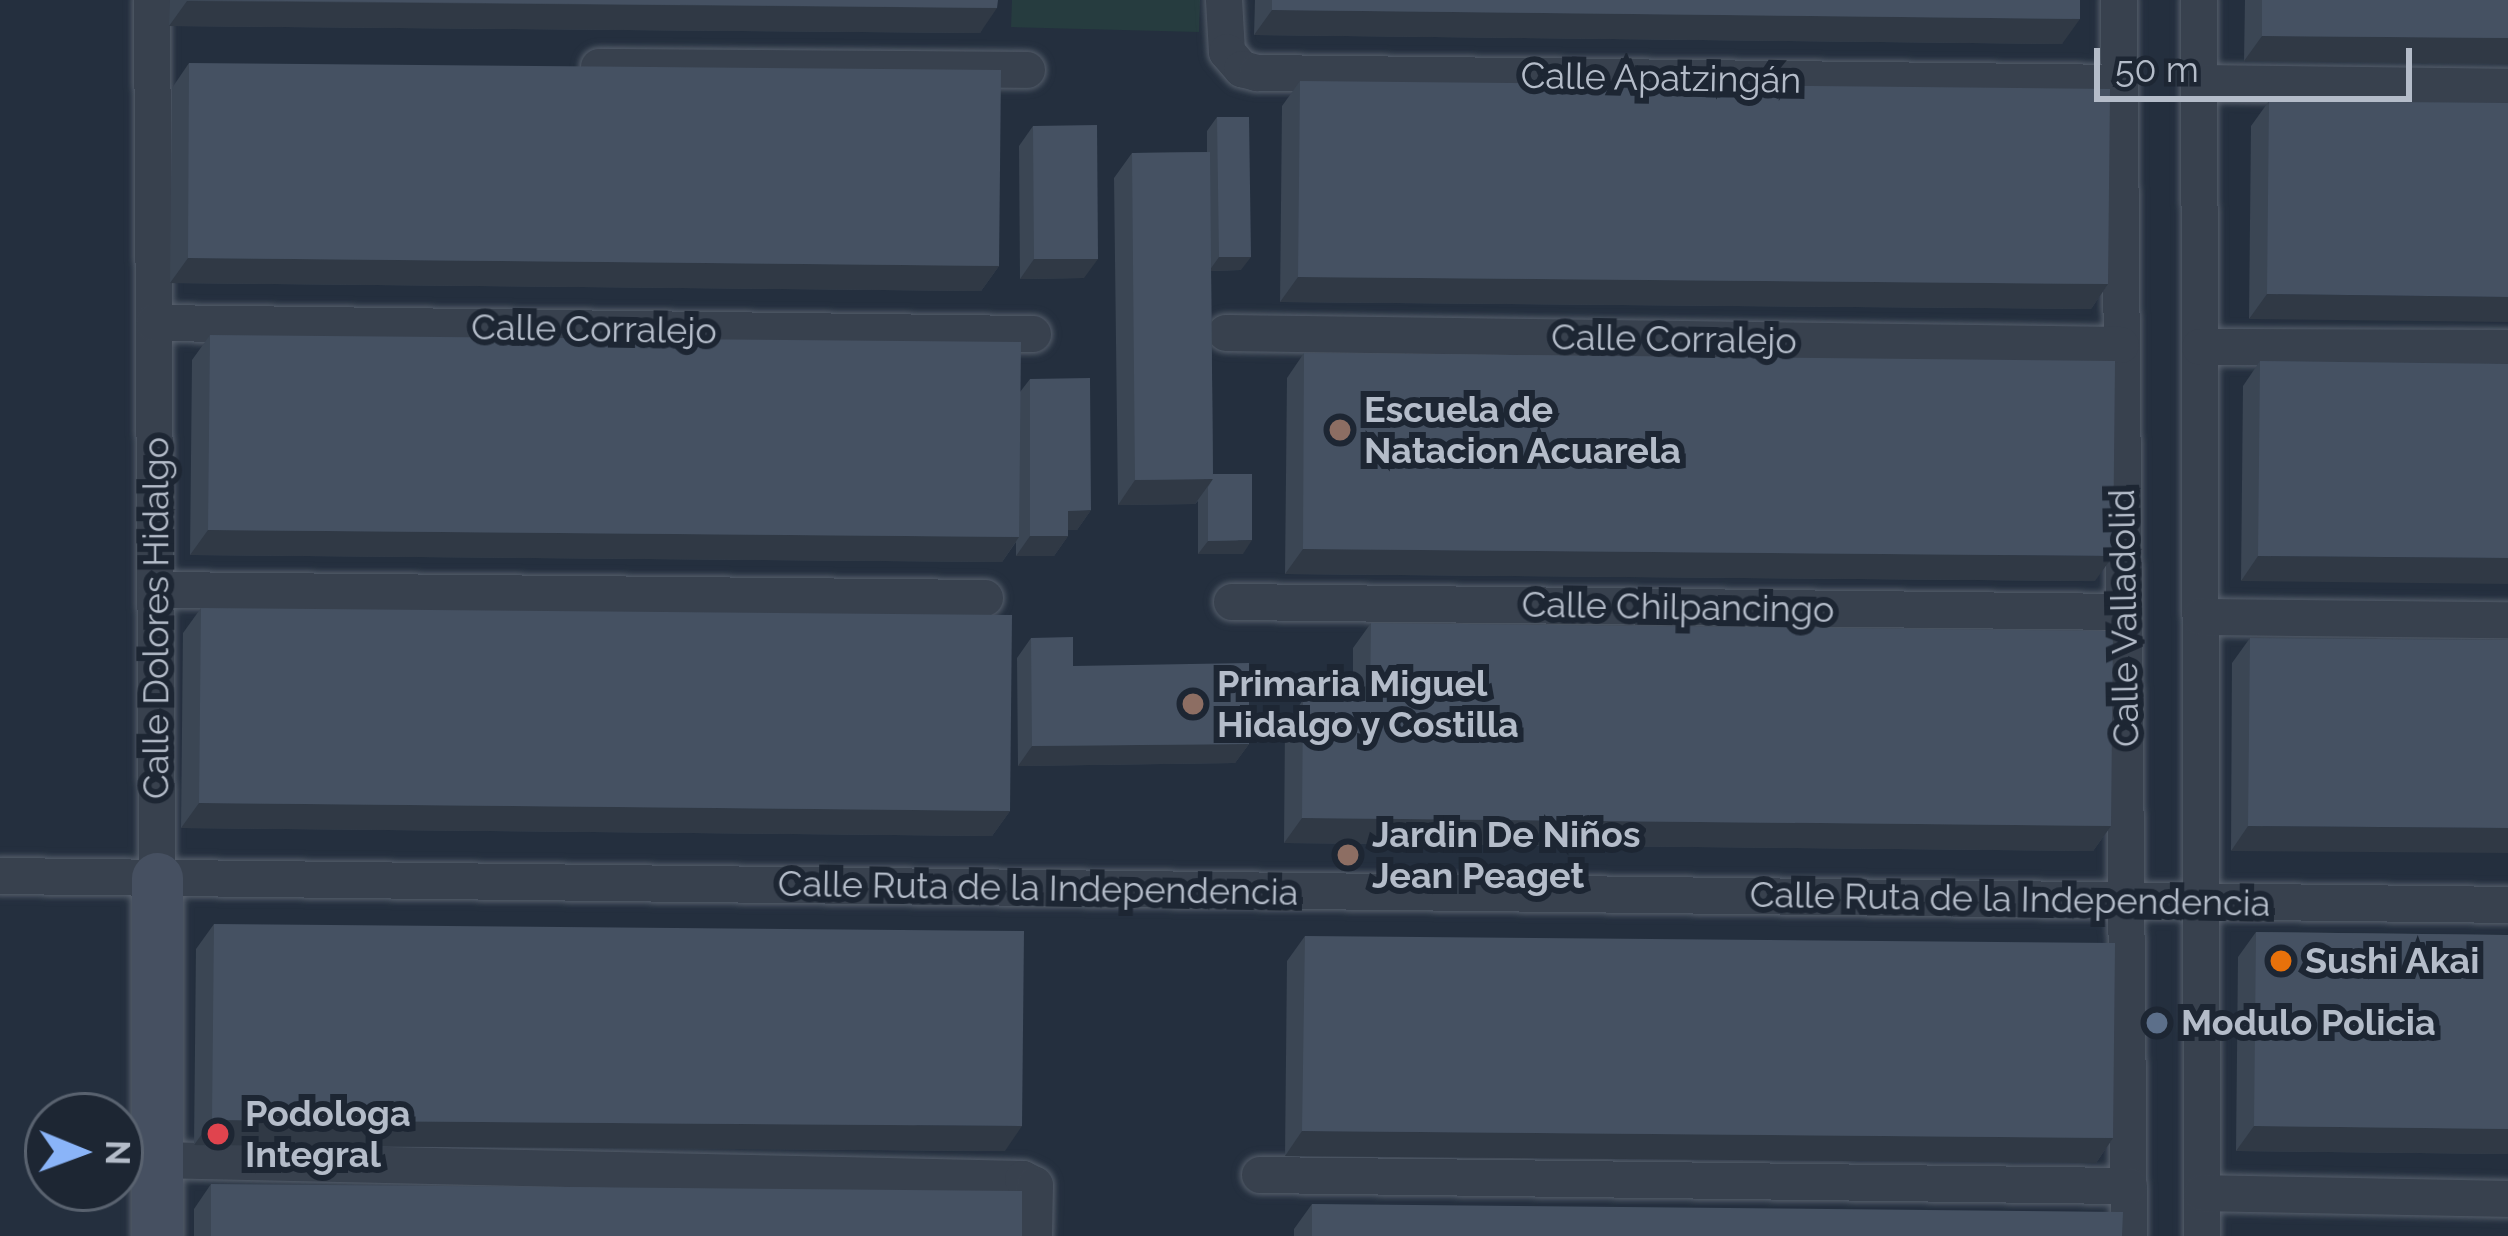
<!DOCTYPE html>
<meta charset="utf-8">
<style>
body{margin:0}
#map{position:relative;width:2508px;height:1236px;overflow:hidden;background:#242f3e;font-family:Raleway,sans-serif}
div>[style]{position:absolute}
.green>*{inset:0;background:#263c3f}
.roads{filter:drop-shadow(0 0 3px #565f6c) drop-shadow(0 0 3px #565f6c)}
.street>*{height:36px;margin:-18px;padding:0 18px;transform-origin:18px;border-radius:18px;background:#38414e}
.secondary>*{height:51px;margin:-25.5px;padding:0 25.5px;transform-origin:25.5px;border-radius:25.5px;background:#465061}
.wall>*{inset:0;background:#3b4654}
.shaded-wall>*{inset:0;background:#303945}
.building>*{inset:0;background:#455162}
.dots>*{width:33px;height:33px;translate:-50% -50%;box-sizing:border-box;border:6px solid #1d2633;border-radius:50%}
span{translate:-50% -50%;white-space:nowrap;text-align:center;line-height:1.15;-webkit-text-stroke:12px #1d2633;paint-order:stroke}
.street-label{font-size:36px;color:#b4bcc9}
.poi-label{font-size:36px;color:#b4bcc9;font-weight:700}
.left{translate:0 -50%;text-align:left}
.north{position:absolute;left:24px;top:1092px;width:120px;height:120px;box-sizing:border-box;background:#1d2633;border:3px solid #59626f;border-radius:50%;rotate:91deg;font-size:33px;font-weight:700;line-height:48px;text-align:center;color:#b4bcc9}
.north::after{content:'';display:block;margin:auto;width:42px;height:54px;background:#8ab4f8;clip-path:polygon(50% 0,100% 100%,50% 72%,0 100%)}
.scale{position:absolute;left:2094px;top:48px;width:318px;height:54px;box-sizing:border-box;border:6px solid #b4bcc9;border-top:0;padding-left:15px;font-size:36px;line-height:42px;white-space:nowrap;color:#b4bcc9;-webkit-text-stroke:9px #1d2633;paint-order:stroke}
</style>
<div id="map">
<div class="green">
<i style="clip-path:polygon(1012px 0,1200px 0,1199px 32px,1011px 27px)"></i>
</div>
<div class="roads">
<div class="street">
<i style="left:152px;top:0;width:878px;rotate:89.67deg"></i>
<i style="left:1224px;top:0;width:52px;rotate:86.7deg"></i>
<i style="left:1227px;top:52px;width:23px;rotate:49deg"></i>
<i style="left:1242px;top:69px;width:16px;rotate:15deg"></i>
<i style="left:1257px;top:73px;width:862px;rotate:0.66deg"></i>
<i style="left:2119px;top:0;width:1236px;rotate:89.54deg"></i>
<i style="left:2199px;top:0;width:1236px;rotate:89.86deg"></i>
<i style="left:599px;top:67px;width:428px;rotate:0.4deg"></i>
<i style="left:2199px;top:83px;width:309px;rotate:0.7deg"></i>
<i style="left:154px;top:323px;width:879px;rotate:0.72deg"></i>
<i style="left:1226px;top:333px;width:895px;rotate:0.77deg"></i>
<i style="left:2200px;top:347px;width:308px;rotate:0.2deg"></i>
<i style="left:156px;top:590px;width:829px;rotate:0.55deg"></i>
<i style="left:1232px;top:602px;width:892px;rotate:0.64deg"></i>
<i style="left:2201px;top:617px;width:307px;rotate:0.6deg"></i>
<i style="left:0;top:876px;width:2508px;rotate:0.66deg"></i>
<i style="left:157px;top:1160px;width:866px;rotate:1.26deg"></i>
<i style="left:1023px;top:1179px;width:13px;rotate:27deg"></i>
<i style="left:1035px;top:1185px;width:51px;rotate:91.1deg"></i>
<i style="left:1260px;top:1175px;width:869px;rotate:0.73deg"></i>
<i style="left:2202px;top:1193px;width:306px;rotate:1.1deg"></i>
</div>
<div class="secondary">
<i style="left:157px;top:1236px;width:358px;rotate:-90deg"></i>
</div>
</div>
<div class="wall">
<i style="clip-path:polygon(170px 0,998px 0,980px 33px,169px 26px)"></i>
<i style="clip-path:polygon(1255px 0,2080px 0,2062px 44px,1254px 35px)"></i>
<i style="clip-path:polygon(2245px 0,2508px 0,2508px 64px,2244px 61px)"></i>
<i style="clip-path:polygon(189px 63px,999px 266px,981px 291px,170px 283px,172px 88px)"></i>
<i style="clip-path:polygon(1300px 81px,2108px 284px,2091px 309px,1280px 302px,1282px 106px)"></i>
<i style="clip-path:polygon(2269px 101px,2508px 103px,2249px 319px,2251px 126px)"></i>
<i style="clip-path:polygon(1217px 117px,1241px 270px,1211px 271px,1213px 474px,1243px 554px,1198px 554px,1198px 501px,1195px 504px,1118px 505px,1114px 178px,1132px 153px,1207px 152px,1207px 131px)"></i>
<i style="clip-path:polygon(1033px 126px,1084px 278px,1020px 279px,1019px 146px)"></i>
<i style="clip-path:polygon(210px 335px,1020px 392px,1030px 379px,1091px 510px,1077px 530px,1068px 530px,1068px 536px,1054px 556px,1016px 556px,1016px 542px,1002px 562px,190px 555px,192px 360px)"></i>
<i style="clip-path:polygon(1304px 353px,2095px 581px,1285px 574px,1287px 378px)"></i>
<i style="clip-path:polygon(2260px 361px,2508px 364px,2241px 581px,2243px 386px)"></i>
<i style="clip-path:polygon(201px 608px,1010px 811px,992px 836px,181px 828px,183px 633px)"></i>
<i style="clip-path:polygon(1371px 623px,2111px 826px,2093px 851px,1284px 843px,1285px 725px,1303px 700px,1353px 701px,1353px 648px)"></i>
<i style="clip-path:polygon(1031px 638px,1073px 666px,1249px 744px,1235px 763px,1018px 766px,1017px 658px)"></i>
<i style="clip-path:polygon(2250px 638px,2508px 640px,2231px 851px,2232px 663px)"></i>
<i style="clip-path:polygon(214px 924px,1005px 1151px,194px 1145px,196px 949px)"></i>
<i style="clip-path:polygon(2256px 932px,2508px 935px,2508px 1154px,2236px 1151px,2238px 957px)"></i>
<i style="clip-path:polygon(1305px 936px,2113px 1138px,2096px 1163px,1285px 1156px,1287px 961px)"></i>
<i style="clip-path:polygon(211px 1184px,1022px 1236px,194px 1236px,194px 1209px)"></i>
<i style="clip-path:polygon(1312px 1204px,2122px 1236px,1294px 1236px,1294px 1229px)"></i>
</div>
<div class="shaded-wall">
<i style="clip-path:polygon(187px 1px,997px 8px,980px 33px,169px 26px)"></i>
<i style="clip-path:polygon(1272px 10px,2080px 19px,2062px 44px,1254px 35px)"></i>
<i style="clip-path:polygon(2262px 36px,2508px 38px,2508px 64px,2244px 61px)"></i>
<i style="clip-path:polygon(1219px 257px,1251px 257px,1241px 270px,1209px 271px)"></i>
<i style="clip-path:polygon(188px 258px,999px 266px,981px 291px,170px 283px)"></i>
<i style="clip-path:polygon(1034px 259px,1098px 259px,1084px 278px,1020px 279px)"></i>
<i style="clip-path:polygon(1298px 277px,2108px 284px,2091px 309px,1280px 302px)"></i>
<i style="clip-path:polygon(2267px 294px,2508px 297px,2508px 322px,2249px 319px)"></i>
<i style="clip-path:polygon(1213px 479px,1195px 504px,1118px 505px,1135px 480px)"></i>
<i style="clip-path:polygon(1091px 510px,1077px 530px,1054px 530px,1068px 511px)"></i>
<i style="clip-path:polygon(208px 530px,1019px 537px,1002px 562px,190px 555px)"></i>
<i style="clip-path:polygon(1030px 536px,1068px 536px,1054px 556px,1016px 556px)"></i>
<i style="clip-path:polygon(1252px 540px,1243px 554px,1198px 554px,1208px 541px)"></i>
<i style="clip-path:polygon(1303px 549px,2113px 556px,2095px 581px,1285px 574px)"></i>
<i style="clip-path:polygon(2258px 556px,2508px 558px,2508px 584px,2241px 581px)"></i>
<i style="clip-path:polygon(1249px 744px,1235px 763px,1018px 766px,1032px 746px)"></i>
<i style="clip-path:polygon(199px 803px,1010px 811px,992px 836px,181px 828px)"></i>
<i style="clip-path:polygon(1302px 818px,2111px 826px,2093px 851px,1284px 843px)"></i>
<i style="clip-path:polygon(2248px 826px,2508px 828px,2508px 853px,2231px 851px)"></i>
<i style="clip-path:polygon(212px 1120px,1022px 1126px,1005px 1151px,194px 1145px)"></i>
<i style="clip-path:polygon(2254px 1126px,2508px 1129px,2508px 1154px,2236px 1151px)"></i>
<i style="clip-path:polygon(1302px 1131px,2113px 1138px,2096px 1163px,1285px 1156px)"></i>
</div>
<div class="building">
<i style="clip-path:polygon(187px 0,998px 0,997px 8px)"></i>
<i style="clip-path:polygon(1272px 0,2080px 0,2080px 19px,1272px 10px)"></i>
<i style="clip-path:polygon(2262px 0,2508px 0,2508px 38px,2262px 36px)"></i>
<i style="clip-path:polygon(189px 63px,1001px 70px,999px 266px,188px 258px)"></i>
<i style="clip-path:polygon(1300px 81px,2110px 89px,2108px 284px,1298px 277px)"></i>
<i style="clip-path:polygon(2269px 101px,2508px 103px,2508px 297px,2267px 294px)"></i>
<i style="clip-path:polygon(1217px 117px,1249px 117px,1251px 257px,1219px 257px)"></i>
<i style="clip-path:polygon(1097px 125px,1098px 259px,1034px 259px,1033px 126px)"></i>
<i style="clip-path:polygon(1210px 152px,1213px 479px,1135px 480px,1132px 153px)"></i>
<i style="clip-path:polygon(210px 335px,1021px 342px,1019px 537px,208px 530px)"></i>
<i style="clip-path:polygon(1304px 353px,2115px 361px,2113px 556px,1303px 549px)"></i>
<i style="clip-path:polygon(2260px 361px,2508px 364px,2508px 558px,2258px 556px)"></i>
<i style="clip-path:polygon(1090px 378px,1091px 510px,1068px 511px,1068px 536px,1030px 536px,1030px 379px)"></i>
<i style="clip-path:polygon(1213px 474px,1252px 474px,1252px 540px,1208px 541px,1208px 487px,1213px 479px)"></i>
<i style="clip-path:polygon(201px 608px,1012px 615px,1010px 811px,199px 803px)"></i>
<i style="clip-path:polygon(1371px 623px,2113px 631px,2111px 826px,1302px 818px,1303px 700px,1370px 701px)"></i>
<i style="clip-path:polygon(1073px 637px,1073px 666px,1249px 663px,1249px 744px,1032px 746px,1031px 638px)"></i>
<i style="clip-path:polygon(2250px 638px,2508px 640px,2508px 828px,2248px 826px)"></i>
<i style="clip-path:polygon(214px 924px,1024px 931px,1022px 1126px,212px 1120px)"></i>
<i style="clip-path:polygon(2256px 932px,2508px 935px,2508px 1129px,2254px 1126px)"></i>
<i style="clip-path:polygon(1305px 936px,2115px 943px,2113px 1138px,1302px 1131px)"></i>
<i style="clip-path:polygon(211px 1184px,1022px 1191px,1022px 1236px,211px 1236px)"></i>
<i style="clip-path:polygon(1312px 1204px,2123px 1212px,2122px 1236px,1312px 1236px)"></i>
</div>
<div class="dots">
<i style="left:1340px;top:430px;background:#8d6e63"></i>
<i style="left:1193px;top:704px;background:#8d6e63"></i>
<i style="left:1348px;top:855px;background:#8d6e63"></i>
<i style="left:2281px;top:961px;background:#e8710a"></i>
<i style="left:2157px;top:1023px;background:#5c6f8a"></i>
<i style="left:218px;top:1134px;background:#e0444e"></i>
</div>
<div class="street-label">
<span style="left:1661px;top:78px;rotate:1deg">Calle Apatzingán</span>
<span style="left:594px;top:329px;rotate:1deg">Calle Corralejo</span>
<span style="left:1674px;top:339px;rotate:1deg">Calle Corralejo</span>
<span style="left:1678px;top:607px;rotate:1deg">Calle Chilpancingo</span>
<span style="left:156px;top:618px;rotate:-90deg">Calle Dolores Hidalgo</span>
<span style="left:2124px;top:618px;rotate:-91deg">Calle Valladolid</span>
<span style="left:1038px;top:888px;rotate:1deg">Calle Ruta de la Independencia</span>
<span style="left:2010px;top:899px;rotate:1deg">Calle Ruta de la Independencia</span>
</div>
<div class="poi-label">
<span class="left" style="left:1364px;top:430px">Escuela de<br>Natacion Acuarela</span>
<span class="left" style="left:1217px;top:704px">Primaria Miguel<br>Hidalgo y Costilla</span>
<span class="left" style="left:1372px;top:855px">Jardin De Niños<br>Jean Peaget</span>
<span class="left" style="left:2305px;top:961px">Sushi Akai</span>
<span class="left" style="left:2181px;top:1023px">Modulo Policia</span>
<span class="left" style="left:245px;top:1134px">Podologa<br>Integral</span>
</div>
<div class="north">N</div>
<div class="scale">50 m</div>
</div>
